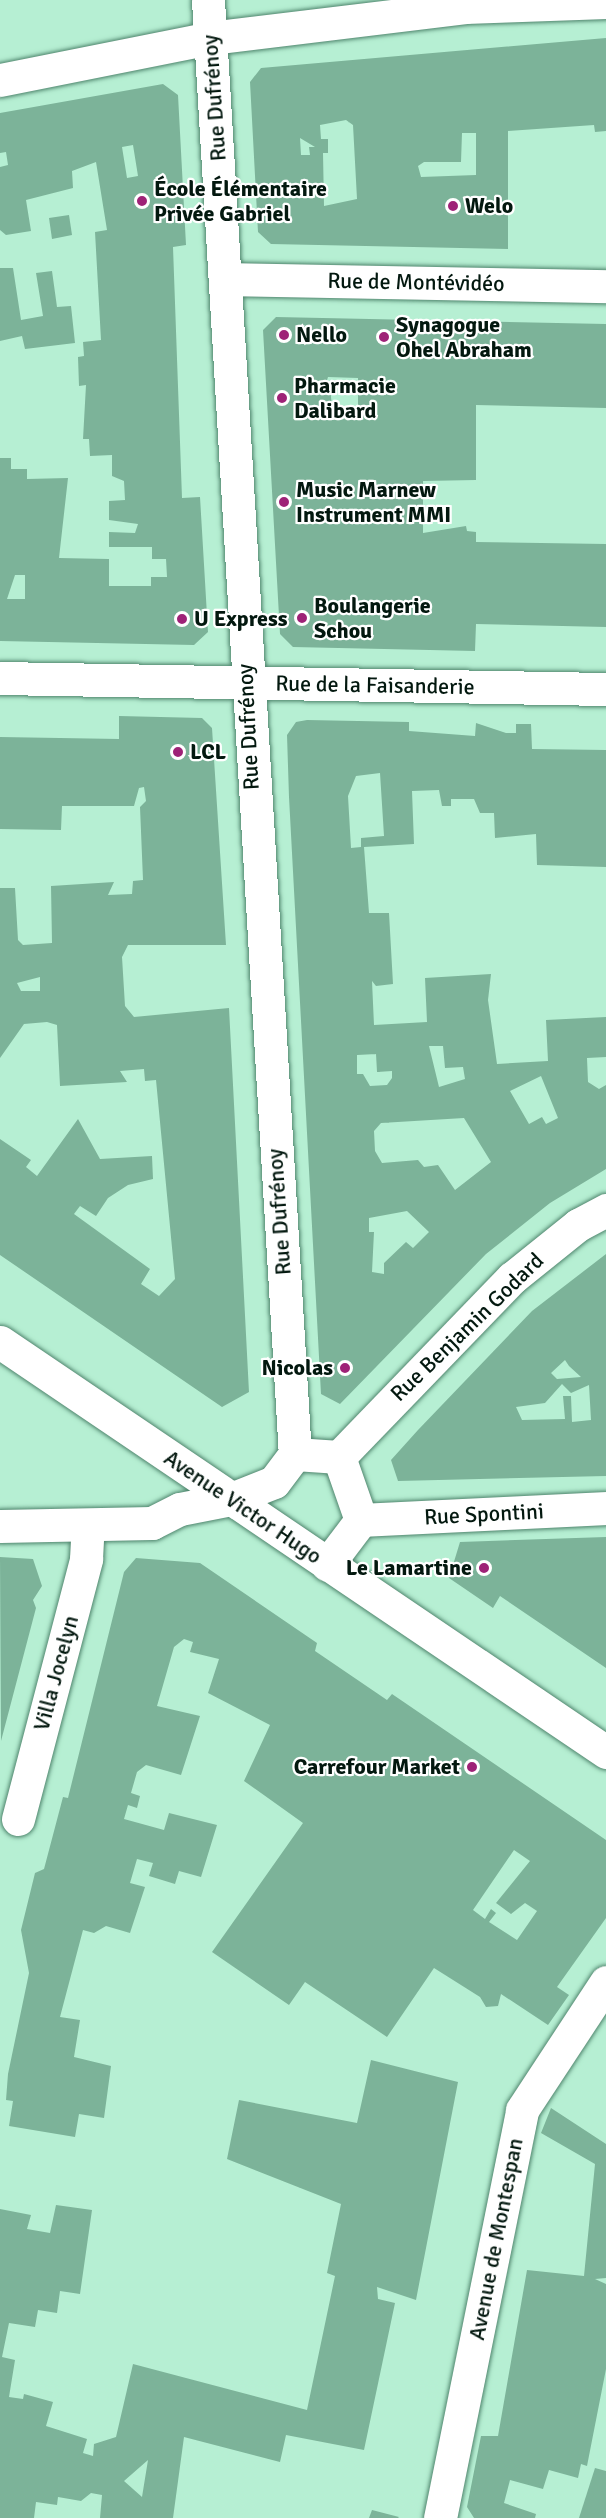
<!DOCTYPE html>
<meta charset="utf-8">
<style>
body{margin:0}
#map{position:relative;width:606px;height:2518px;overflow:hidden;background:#b6efd3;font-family:Signika,sans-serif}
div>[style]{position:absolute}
.building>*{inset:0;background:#7cb399}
.roads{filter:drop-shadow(0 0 2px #4f856d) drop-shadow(0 0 2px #4f856d)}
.minor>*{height:33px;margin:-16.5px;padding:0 16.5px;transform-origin:16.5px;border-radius:16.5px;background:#fff}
.major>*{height:33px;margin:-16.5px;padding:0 16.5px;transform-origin:16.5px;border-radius:16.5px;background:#fff}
.dots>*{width:16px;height:16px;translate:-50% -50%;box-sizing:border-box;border:3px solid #fff;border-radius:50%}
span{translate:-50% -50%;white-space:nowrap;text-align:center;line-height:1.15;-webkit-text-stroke:4.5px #fff;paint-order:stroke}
.street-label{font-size:22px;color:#03180f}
.poi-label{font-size:22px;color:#03180f;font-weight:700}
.left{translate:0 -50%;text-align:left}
.right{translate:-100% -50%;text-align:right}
</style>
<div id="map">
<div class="building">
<i style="clip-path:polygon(evenodd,606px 38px,606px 131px,595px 132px,594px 125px,508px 131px,508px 249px,271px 244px,258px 232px,250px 82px,261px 68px,606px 38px,346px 120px,353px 125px,357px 199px,324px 206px,323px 153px,328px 153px,328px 139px,321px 139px,320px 125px,346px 120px,606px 38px,462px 133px,476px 133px,476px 175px,421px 177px,418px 166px,424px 162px,461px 162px,462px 133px,606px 38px,300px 138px,315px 147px,309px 147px,310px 155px,301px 155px,300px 138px)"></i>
<i style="clip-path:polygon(evenodd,163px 84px,178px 95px,186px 245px,173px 247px,182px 498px,200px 497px,208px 632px,194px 645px,0 641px,0 458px,11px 458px,11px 469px,27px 469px,27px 479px,68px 478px,59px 558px,109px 559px,109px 586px,151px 586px,151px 577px,167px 577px,166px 559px,152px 559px,152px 547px,109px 547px,109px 532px,135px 533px,138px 524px,109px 520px,109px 501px,125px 500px,124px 481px,112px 476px,112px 455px,90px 456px,89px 439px,83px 439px,86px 385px,79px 386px,78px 357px,84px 356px,83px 342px,101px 340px,95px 232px,107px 230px,96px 162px,72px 171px,73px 188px,26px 200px,31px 231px,6px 235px,0 230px,0 167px,8px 165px,6px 152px,0 153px,0 113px,163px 84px,133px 145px,138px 176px,127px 178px,122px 147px,133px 145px,163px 84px,15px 575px,25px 575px,25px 599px,7px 599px,15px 575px)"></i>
<i style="clip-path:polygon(69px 215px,72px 235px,52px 239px,49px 218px)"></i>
<i style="clip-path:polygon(0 268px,13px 268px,21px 320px,43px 316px,36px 273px,52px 271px,57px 307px,71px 306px,75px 343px,25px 349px,22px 336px,0 341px)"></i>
<i style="clip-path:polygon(evenodd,276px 317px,606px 324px,606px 408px,476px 405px,476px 480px,423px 481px,423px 533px,466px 526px,467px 531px,476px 532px,476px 542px,606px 544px,606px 627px,476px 624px,475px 651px,293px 647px,280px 634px,263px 330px,276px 317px,328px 377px,358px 378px,358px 412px,332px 407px,330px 387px,325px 387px,328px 377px)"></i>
<i style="clip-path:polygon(evenodd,119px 716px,202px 718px,212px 728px,226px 945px,128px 945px,122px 957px,125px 1006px,134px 1017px,229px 1008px,249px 1392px,222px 1407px,0 1255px,0 1139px,31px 1160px,26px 1167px,37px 1176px,78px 1119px,100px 1159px,152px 1156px,153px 1179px,128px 1185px,108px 1198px,96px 1216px,80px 1206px,74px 1214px,150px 1269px,141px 1284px,159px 1296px,175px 1279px,156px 1080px,145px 1081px,144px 1069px,120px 1071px,127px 1082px,60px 1086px,57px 1025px,47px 1022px,24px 1024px,0 1058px,0 888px,15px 888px,18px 940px,23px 945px,52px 943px,51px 886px,114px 882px,108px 895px,132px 894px,133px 881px,143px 880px,140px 807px,146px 801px,144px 787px,139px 788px,134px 806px,62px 806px,61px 830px,0 829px,0 737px,119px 739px,119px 716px,40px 977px,40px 991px,21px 991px,17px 983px,40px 977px)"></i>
<i style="clip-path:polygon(evenodd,307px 720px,409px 722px,409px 731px,475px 736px,476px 723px,506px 733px,516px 733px,516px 724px,531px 724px,532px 749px,606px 750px,606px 867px,537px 865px,536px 834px,495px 838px,494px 813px,480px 813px,474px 799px,451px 799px,451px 806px,442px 806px,439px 790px,412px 791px,414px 844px,364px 847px,369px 913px,389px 913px,393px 984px,376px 986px,372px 981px,374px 1025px,427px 1022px,425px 978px,491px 974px,488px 1000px,497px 1064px,548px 1061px,546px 1020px,606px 1017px,606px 1057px,587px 1058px,588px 1082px,599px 1089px,606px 1085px,606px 1169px,550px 1203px,486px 1254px,340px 1404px,321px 1394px,289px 797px,287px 735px,296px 722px,307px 720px,380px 773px,384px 836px,361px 838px,361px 847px,351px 848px,348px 796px,356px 776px,380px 773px,307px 720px,429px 1046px,443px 1046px,445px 1068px,463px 1067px,465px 1079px,439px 1087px,429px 1046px,307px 720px,376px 1054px,377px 1072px,392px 1071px,392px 1078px,387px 1085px,370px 1086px,363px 1074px,357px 1074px,357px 1055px,376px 1054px,307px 720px,541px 1076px,558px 1118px,546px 1124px,542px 1117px,529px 1124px,510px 1091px,541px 1076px,307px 720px,464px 1118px,491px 1162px,455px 1190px,438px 1165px,424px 1167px,418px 1160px,382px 1163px,375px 1151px,374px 1131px,381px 1123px,464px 1118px,307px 720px,407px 1211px,429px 1232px,413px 1248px,406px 1242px,384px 1263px,384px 1274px,372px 1272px,374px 1232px,369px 1232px,369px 1218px,407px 1211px)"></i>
<i style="clip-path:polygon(evenodd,606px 1254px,606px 1476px,398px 1481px,391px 1460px,418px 1430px,532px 1311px,606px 1254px,565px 1360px,569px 1366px,581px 1377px,557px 1379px,551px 1373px,565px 1360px,606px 1254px,562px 1384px,571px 1393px,589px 1385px,591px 1420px,572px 1422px,571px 1396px,563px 1396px,565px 1419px,522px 1420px,516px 1407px,545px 1403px,562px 1384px)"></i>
<i style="clip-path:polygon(606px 1537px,606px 1668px,500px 1596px,493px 1608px,449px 1578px,460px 1542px)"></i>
<i style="clip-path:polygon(0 1557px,33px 1559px,42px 1586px,33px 1600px,36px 1608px,1px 1741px)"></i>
<i style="clip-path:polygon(evenodd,136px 1558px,200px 1563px,317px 1643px,315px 1651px,387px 1700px,392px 1694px,606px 1840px,606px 1918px,557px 1987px,569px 1995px,548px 2025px,501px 1994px,498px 2006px,486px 2007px,480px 1997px,434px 1968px,387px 2037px,305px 1982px,289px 2005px,212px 1952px,303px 1823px,244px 1781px,270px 1725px,208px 1693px,219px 1659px,190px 1652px,193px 1642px,184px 1639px,174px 1647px,157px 1706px,200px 1716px,181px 1775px,146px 1765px,137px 1772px,131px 1793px,140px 1796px,137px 1808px,128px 1805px,124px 1819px,164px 1830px,169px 1813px,217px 1825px,201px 1877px,179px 1871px,175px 1884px,149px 1876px,153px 1863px,137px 1859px,130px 1883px,145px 1887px,130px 1933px,106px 1926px,94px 1933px,83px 1930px,60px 2017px,80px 2020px,74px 2057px,111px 2066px,104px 2118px,79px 2114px,75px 2137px,9px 2126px,13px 2101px,6px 2100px,8px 2074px,29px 1973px,21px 1930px,35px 1873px,44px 1869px,63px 1797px,68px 1798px,124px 1572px,136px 1558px,514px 1850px,530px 1861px,496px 1903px,511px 1914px,525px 1903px,537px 1911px,517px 1940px,489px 1922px,496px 1913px,491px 1909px,485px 1919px,473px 1910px,514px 1850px)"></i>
<i style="clip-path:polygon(evenodd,371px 2060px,458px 2082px,416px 2300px,377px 2287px,378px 2299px,395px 2303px,364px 2450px,286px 2435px,280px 2462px,184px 2437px,173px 2518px,100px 2518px,102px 2495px,91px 2493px,81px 2501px,58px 2497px,57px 2505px,36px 2502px,34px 2518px,0 2518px,0 2209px,31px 2215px,27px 2229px,50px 2233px,56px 2205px,92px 2210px,80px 2294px,60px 2291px,57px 2313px,38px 2310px,35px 2327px,9px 2323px,2px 2357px,15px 2360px,9px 2397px,23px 2399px,24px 2394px,53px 2402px,46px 2426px,87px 2439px,83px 2453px,93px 2456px,94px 2444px,116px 2437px,133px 2364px,307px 2410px,335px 2276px,327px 2273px,341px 2204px,227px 2159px,239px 2100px,357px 2123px,371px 2060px,148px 2460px,142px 2497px,124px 2481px,148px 2460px)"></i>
<i style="clip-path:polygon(551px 2108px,606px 2144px,606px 2278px,595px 2279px,606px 2284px,606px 2369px,587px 2466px,581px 2464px,578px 2478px,549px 2470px,543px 2489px,510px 2480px,504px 2503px,536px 2514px,535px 2518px,474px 2518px,467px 2507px,481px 2436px,498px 2436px,527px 2270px,584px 2276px,595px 2164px,541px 2133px)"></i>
<i style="clip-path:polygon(595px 2468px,606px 2471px,606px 2518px,579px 2518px)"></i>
<i style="clip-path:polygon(372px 2510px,399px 2517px,398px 2518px,369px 2518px)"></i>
</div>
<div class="roads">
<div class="minor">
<i style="left:208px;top:0;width:1457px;rotate:86.58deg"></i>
<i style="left:0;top:80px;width:214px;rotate:-11.3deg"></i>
<i style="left:210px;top:38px;width:257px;rotate:-6.9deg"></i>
<i style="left:465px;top:7px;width:141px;rotate:-2deg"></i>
<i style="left:226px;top:279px;width:380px;rotate:1.1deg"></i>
<i style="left:0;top:678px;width:606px;rotate:1.04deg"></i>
<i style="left:339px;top:1457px;width:249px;rotate:-46deg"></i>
<i style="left:512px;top:1278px;width:85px;rotate:-38.8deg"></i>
<i style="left:578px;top:1225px;width:32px;rotate:-28deg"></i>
<i style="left:361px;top:1520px;width:245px;rotate:-2.8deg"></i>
<i style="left:0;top:1526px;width:152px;rotate:-1.1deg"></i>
<i style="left:152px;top:1523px;width:31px;rotate:-27deg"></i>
<i style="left:180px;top:1509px;width:52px;rotate:-11.1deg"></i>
<i style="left:231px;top:1499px;width:46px;rotate:-21.6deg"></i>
<i style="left:274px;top:1482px;width:35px;rotate:-53deg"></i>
<i style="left:295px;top:1454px;width:44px;rotate:3.9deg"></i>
<i style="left:339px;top:1457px;width:67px;rotate:70.8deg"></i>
<i style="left:361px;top:1520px;width:56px;rotate:127.1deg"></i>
<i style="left:18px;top:1819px;width:269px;rotate:-75.3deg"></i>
<i style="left:86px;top:1559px;width:33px;rotate:-87deg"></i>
<i style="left:440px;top:2518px;width:416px;rotate:-78.6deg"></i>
<i style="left:522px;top:2110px;width:153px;rotate:-56.7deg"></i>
</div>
<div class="major">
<i style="left:0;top:1342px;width:732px;rotate:34.08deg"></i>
</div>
</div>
<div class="dots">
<i style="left:142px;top:201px;background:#9e2277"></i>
<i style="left:453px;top:206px;background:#9e2277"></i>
<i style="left:284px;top:335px;background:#9e2277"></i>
<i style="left:384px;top:337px;background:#9e2277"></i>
<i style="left:282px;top:398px;background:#9e2277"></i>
<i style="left:284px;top:502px;background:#9e2277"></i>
<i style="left:302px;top:618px;background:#9e2277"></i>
<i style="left:182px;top:619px;background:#9e2277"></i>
<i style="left:178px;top:752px;background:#9e2277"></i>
<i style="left:345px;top:1368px;background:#9e2277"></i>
<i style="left:484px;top:1568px;background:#9e2277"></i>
<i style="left:472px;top:1767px;background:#9e2277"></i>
</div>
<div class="street-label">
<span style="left:214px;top:98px;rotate:-94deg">Rue Dufrénoy</span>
<span style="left:416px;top:282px;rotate:1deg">Rue de Montévidéo</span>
<span style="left:375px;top:685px;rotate:1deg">Rue de la Faisanderie</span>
<span style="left:248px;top:727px;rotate:-93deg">Rue Dufrénoy</span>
<span style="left:279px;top:1212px;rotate:-94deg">Rue Dufrénoy</span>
<span style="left:467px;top:1327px;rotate:-44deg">Rue Benjamin Godard</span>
<span style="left:243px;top:1507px;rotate:34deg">Avenue Victor Hugo</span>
<span style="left:484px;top:1514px;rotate:-3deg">Rue Spontini</span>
<span style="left:56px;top:1673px;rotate:-75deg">Villa Jocelyn</span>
<span style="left:496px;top:2239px;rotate:-79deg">Avenue de Montespan</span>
</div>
<div class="poi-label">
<span class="left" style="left:154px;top:201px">École Élémentaire<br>Privée Gabriel</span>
<span class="left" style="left:465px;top:206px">Welo</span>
<span class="left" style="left:396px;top:337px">Synagogue<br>Ohel Abraham</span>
<span class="left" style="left:296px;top:335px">Nello</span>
<span class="left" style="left:294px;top:398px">Pharmacie<br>Dalibard</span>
<span class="left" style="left:296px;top:502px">Music Marnew<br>Instrument MMI</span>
<span class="left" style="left:314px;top:618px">Boulangerie<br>Schou</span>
<span class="left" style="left:194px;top:619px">U Express</span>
<span class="left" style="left:190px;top:752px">LCL</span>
<span class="right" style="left:333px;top:1368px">Nicolas</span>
<span class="right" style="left:472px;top:1568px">Le Lamartine</span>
<span class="right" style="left:460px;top:1767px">Carrefour Market</span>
</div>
</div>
